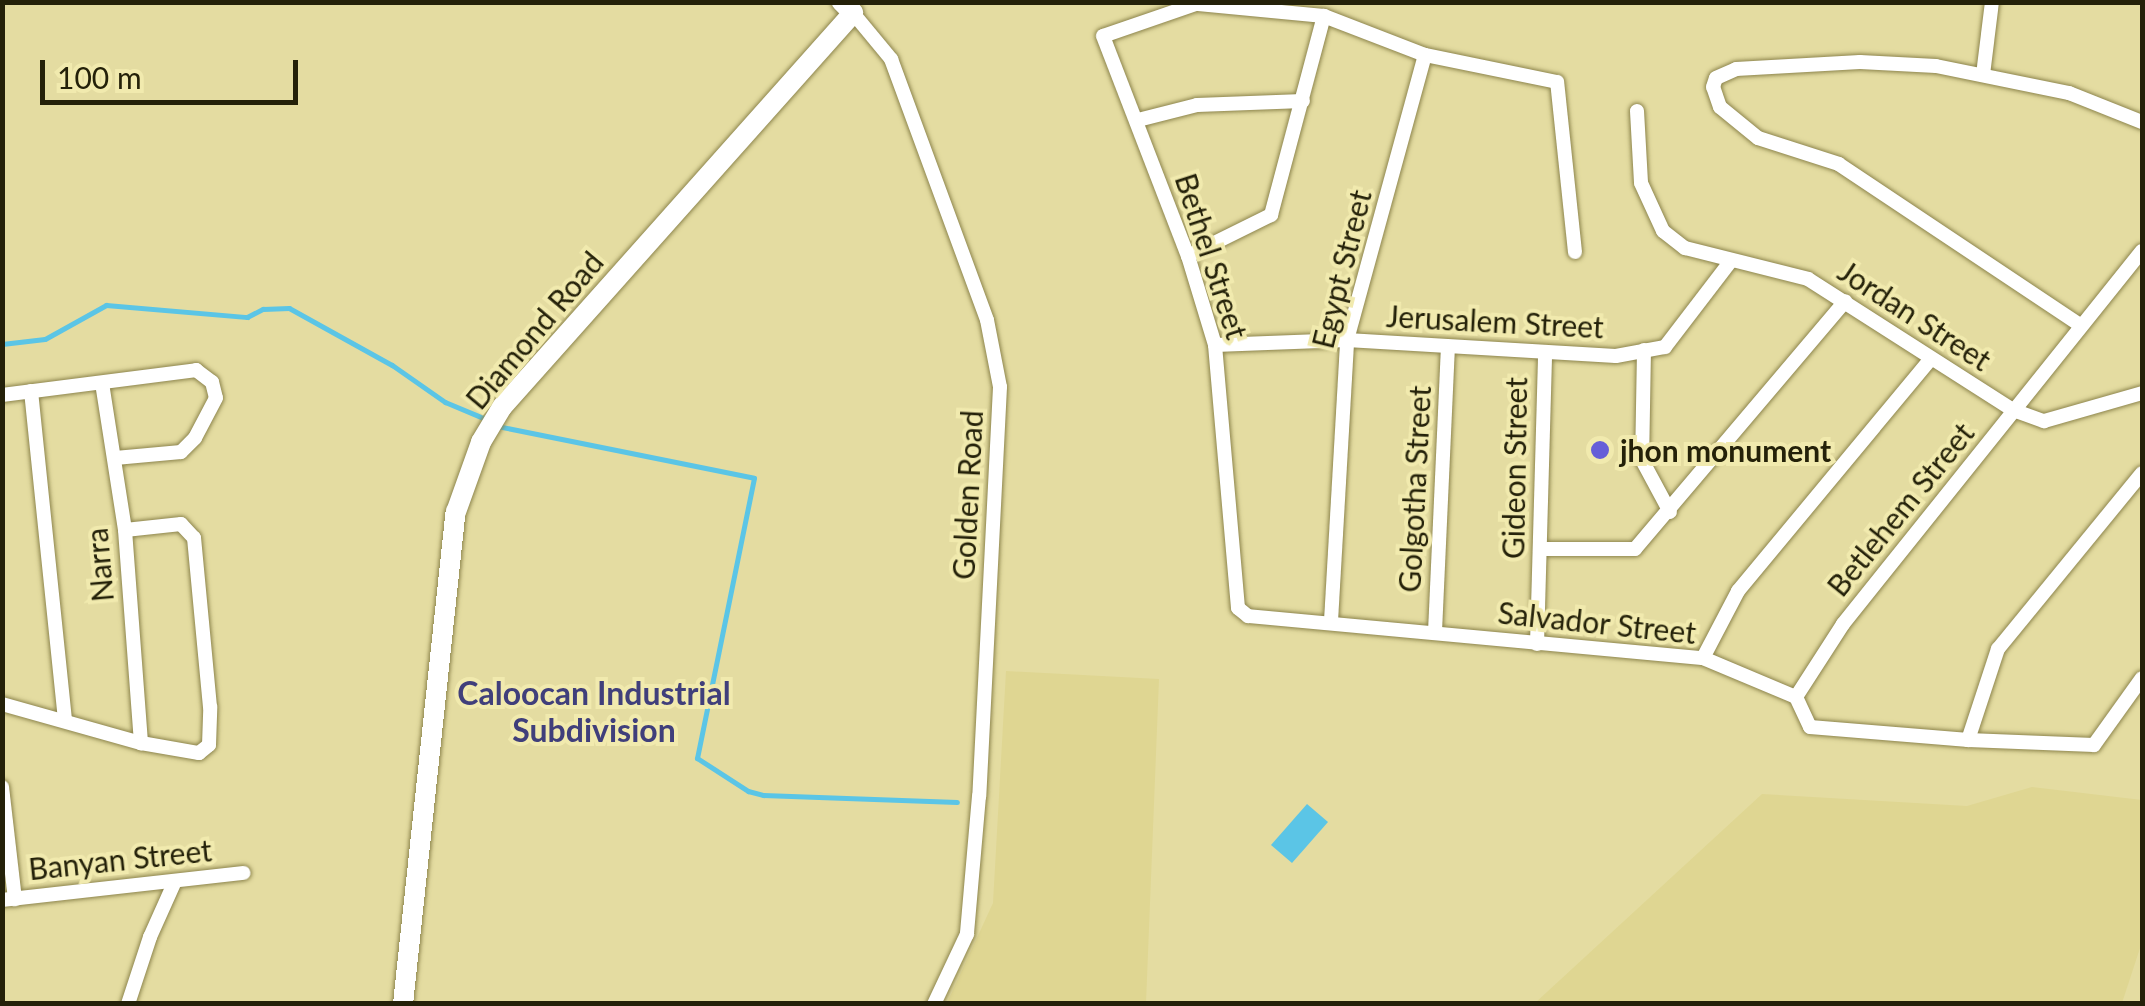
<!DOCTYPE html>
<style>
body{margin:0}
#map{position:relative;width:2145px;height:1006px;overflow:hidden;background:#e4dca1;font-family:Lato,sans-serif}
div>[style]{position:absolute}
.built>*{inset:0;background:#dfd692}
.water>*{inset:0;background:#5bc5e6}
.stream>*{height:5px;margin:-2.5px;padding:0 2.5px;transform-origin:2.5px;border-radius:2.5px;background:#5bc5e6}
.roads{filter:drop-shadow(0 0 2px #8d854d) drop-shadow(0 0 2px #8d854d)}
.minor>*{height:14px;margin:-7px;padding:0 7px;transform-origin:7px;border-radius:7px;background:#fff}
.secondary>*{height:20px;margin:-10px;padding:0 10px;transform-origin:10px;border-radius:10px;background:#fff}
.dots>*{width:28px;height:28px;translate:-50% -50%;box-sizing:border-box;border:5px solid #f1eaae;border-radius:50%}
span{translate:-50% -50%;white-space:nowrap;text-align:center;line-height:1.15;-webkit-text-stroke:8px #f1eaae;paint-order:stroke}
.street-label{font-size:30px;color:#242109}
.poi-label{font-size:30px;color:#242109;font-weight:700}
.left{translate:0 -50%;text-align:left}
.neighbourhood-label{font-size:32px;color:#403f7b;font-weight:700}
.frame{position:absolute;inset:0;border:5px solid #242109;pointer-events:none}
.scale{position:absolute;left:40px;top:60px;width:258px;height:45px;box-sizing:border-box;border:5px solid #242109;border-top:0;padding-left:12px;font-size:30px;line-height:35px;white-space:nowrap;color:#242109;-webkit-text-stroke:8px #f1eaae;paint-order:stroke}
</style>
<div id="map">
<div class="built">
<i style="clip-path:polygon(1006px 671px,1159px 679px,1146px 1003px,947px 1003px,993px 903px)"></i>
<i style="clip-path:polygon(2032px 787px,2142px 800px,2142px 942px,2122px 1003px,1535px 1003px,1762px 794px,1967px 806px)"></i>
</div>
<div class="water">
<i style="clip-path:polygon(1307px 804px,1328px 822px,1292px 863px,1271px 845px)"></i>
</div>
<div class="stream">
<i style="left:2px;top:344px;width:43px;rotate:-6.6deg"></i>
<i style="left:45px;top:339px;width:70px;rotate:-29.1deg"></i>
<i style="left:106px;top:305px;width:142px;rotate:4.9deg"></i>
<i style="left:247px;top:317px;width:18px;rotate:-27deg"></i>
<i style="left:263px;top:309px;width:26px;rotate:-2deg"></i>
<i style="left:289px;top:308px;width:118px;rotate:29deg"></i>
<i style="left:392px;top:365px;width:65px;rotate:34.9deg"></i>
<i style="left:445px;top:402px;width:47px;rotate:22.7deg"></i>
<i style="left:497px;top:426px;width:262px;rotate:11.4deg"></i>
<i style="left:754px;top:478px;width:286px;rotate:101.5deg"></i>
<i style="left:697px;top:758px;width:61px;rotate:32.9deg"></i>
<i style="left:748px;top:791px;width:16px;rotate:15deg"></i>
<i style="left:763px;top:795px;width:194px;rotate:2.1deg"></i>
</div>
<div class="roads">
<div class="minor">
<i style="left:853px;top:13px;width:60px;rotate:50.4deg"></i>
<i style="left:891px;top:59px;width:278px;rotate:69.8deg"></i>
<i style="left:987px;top:320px;width:68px;rotate:79deg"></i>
<i style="left:1000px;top:387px;width:410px;rotate:92.9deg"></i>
<i style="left:979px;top:796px;width:139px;rotate:95deg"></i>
<i style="left:967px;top:934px;width:77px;rotate:115.2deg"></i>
<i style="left:1983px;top:75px;width:74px;rotate:-83deg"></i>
<i style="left:1637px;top:111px;width:72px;rotate:86.8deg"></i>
<i style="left:1641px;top:183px;width:53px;rotate:65.4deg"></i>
<i style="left:1663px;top:231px;width:28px;rotate:38deg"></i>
<i style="left:1685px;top:248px;width:127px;rotate:14.1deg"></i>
<i style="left:1808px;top:279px;width:243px;rotate:32.6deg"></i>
<i style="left:2013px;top:410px;width:33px;rotate:20deg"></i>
<i style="left:2044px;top:421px;width:102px;rotate:-15.9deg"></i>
<i style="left:1138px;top:120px;width:61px;rotate:-14.3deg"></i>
<i style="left:1197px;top:105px;width:106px;rotate:-2.2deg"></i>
<i style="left:1575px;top:252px;width:171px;rotate:-96deg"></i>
<i style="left:1557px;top:82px;width:135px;rotate:-168.4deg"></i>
<i style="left:1425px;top:55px;width:108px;rotate:-158.9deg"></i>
<i style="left:1324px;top:16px;width:129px;rotate:-174.6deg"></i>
<i style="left:1196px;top:4px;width:98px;rotate:161deg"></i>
<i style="left:1103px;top:36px;width:236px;rotate:68.9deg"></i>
<i style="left:1188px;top:256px;width:93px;rotate:73.1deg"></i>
<i style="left:1215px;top:345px;width:264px;rotate:85deg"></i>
<i style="left:1238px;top:608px;width:13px;rotate:39deg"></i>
<i style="left:1248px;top:616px;width:457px;rotate:5.3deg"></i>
<i style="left:1703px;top:658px;width:101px;rotate:22.8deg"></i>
<i style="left:1796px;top:697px;width:33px;rotate:65deg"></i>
<i style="left:1810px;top:727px;width:159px;rotate:4.7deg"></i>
<i style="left:1968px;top:740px;width:126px;rotate:2.3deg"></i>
<i style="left:2094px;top:745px;width:82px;rotate:-54.4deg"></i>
<i style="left:1188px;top:256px;width:93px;rotate:-26.3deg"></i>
<i style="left:1271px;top:215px;width:206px;rotate:-75.1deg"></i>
<i style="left:2080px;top:325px;width:290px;rotate:-146.3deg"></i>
<i style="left:1839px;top:164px;width:85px;rotate:-162.2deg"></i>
<i style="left:1758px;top:138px;width:49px;rotate:-140.8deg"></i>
<i style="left:1720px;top:107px;width:21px;rotate:-109deg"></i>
<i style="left:1713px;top:87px;width:9px;rotate:-72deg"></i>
<i style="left:1716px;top:78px;width:22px;rotate:-24deg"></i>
<i style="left:1736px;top:69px;width:124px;rotate:-3.2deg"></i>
<i style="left:1860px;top:62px;width:76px;rotate:3deg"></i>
<i style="left:1936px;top:66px;width:136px;rotate:11.5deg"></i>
<i style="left:2069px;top:93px;width:79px;rotate:21.7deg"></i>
<i style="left:1215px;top:345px;width:132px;rotate:-2.2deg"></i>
<i style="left:1347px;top:340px;width:269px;rotate:3.4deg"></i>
<i style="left:1616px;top:356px;width:50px;rotate:-10.4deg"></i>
<i style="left:1665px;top:347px;width:107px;rotate:-52.6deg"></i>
<i style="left:1644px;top:350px;width:110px;rotate:91deg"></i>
<i style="left:1642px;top:460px;width:59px;rotate:61.7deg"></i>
<i style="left:102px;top:383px;width:149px;rotate:81.1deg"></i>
<i style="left:125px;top:530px;width:214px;rotate:85.7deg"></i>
<i style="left:31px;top:391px;width:330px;rotate:84.1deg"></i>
<i style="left:2px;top:395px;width:196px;rotate:-7.3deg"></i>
<i style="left:196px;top:370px;width:20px;rotate:37deg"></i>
<i style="left:212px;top:382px;width:16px;rotate:76deg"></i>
<i style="left:216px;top:398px;width:45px;rotate:117.7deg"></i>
<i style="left:195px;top:438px;width:20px;rotate:135deg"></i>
<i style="left:181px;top:452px;width:66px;rotate:174.8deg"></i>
<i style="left:1540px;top:549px;width:95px"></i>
<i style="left:1635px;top:549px;width:325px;rotate:-49.7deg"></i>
<i style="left:1331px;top:621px;width:281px;rotate:-86.7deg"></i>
<i style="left:1347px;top:340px;width:295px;rotate:-74.7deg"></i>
<i style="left:1435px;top:632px;width:284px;rotate:-87.4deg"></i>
<i style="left:1537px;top:644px;width:291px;rotate:-88.4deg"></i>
<i style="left:1703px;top:658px;width:76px;rotate:-62.4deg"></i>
<i style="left:1738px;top:591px;width:300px;rotate:-50.3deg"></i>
<i style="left:1796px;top:697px;width:87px;rotate:-57.2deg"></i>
<i style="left:1843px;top:624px;width:478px;rotate:-51.3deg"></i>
<i style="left:2px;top:704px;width:144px;rotate:15.7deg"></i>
<i style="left:141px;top:743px;width:59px;rotate:9.8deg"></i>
<i style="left:199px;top:753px;width:13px;rotate:-39deg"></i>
<i style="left:209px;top:745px;width:38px;rotate:-88deg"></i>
<i style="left:210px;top:707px;width:170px;rotate:-95.4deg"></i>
<i style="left:194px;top:538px;width:19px;rotate:-133deg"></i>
<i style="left:181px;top:524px;width:56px;rotate:173.9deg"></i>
<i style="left:1968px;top:740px;width:96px;rotate:-71.8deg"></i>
<i style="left:1998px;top:649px;width:227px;rotate:-50.7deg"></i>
<i style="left:2px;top:787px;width:113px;rotate:83.4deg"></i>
<i style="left:2px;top:900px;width:243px;rotate:-6.4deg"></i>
<i style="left:128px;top:1004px;width:71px;rotate:-71.8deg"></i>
<i style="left:150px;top:937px;width:61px;rotate:-65.9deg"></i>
</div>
<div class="secondary">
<i style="left:403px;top:1004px;width:495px;rotate:-83.9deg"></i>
<i style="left:456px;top:512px;width:74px;rotate:-70.3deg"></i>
<i style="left:481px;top:442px;width:41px;rotate:-59deg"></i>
<i style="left:502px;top:407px;width:528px;rotate:-48.3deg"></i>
<i style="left:853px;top:13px;width:16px;rotate:-135deg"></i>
</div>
</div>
<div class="dots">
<i style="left:1600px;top:450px;background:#665ed8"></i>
</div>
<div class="street-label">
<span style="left:1212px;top:256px;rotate:72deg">Bethel Street</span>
<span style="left:1341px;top:269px;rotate:-76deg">Egypt Street</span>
<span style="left:1915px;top:315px;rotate:33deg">Jordan Street</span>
<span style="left:1495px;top:321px;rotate:3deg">Jerusalem Street</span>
<span style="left:534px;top:330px;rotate:-50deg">Diamond Road</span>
<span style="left:1514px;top:468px;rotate:-89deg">Gideon Street</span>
<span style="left:1414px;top:489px;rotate:-87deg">Golgotha Street</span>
<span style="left:967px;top:495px;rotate:-87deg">Golden Road</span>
<span style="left:1900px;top:509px;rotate:-51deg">Betlehem Street</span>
<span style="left:99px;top:565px;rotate:-95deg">Narra</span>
<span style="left:1597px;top:622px;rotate:6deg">Salvador Street</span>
<span style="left:120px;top:859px;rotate:-6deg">Banyan Street</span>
</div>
<div class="poi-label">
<span class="left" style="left:1620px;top:450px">jhon monument</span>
</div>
<div class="neighbourhood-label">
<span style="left:594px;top:712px">Caloocan Industrial<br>Subdivision</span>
</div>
<div class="frame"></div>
<div class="scale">100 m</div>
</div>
